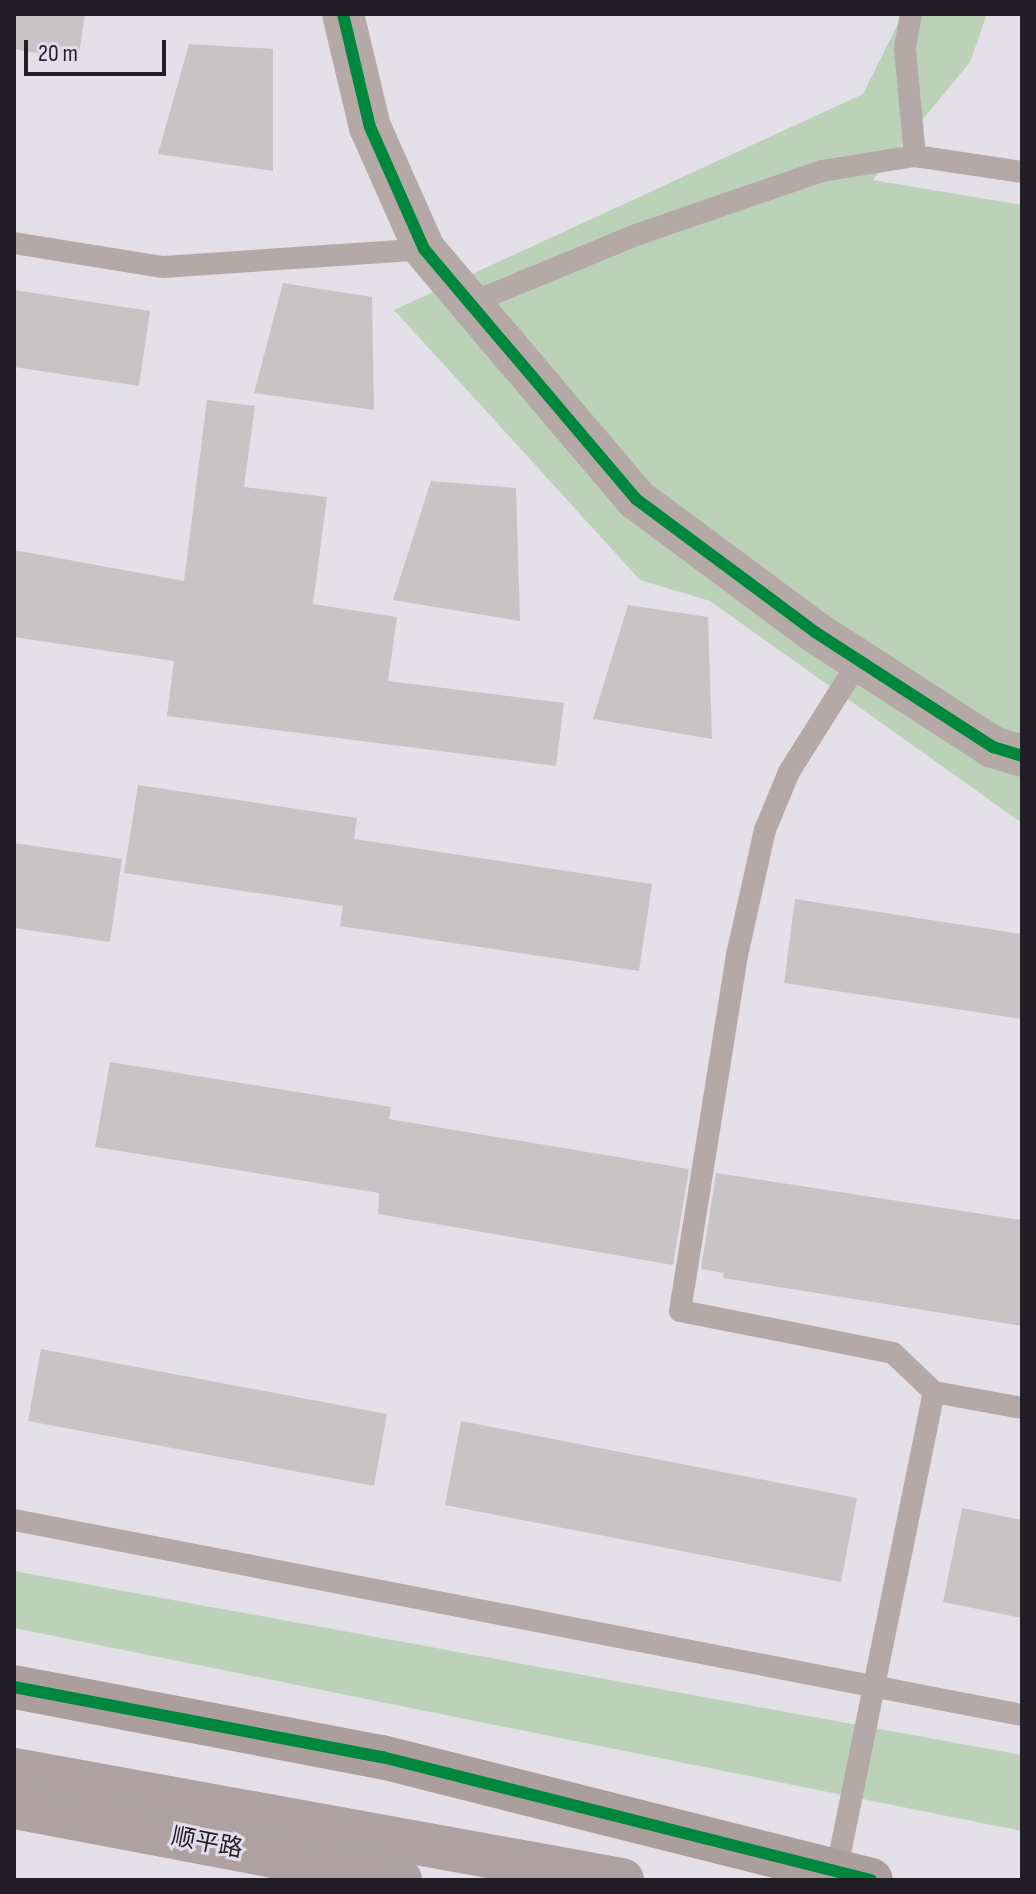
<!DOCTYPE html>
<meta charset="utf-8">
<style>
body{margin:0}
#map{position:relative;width:1036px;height:1894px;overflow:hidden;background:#e3e0e8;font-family:"Sofia Sans Condensed","Noto Sans SC",sans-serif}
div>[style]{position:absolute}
.green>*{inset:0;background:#bbd2b9}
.building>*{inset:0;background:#c8c3c5}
.lane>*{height:22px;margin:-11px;padding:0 11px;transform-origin:11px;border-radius:11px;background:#b5a9a8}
.street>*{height:42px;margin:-21px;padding:0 21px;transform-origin:21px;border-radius:21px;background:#b5a9a8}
.secondary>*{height:44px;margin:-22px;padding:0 22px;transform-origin:22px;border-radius:22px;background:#ac9e9d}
.primary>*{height:44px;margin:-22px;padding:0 22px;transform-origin:22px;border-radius:22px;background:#afa1a1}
.cycleway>*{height:12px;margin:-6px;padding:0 6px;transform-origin:6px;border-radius:6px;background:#00873e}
span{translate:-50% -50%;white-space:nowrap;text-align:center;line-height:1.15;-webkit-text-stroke:6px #e2dcec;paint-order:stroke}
.street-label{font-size:24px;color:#211f25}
.frame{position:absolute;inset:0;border:16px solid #211f25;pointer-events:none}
.scale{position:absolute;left:24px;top:40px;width:142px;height:36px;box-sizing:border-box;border:4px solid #211f25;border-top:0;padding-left:10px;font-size:24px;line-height:28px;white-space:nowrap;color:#211f25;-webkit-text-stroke:6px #e2dcec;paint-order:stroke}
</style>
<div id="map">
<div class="green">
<i style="clip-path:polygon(903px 14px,987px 14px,970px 62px,873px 180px,1022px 205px,1022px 823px,710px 601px,640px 580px,394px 310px,863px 94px)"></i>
<i style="clip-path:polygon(14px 1571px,1022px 1755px,1022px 1831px,14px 1628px)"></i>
</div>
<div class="building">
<i style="clip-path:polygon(14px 14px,85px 14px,78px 60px,14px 49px)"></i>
<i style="clip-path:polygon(189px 44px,273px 49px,273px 171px,158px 154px)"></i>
<i style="clip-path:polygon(283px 283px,372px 297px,374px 410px,254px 393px)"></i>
<i style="clip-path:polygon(14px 290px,150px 311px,139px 386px,14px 367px)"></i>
<i style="clip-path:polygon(207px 400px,255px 406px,244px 487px,327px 497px,313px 604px,397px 617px,388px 681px,564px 703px,556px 766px,167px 716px,174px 661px,14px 637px,14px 550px,184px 581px)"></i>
<i style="clip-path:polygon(431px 481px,516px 488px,520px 621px,393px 600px)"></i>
<i style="clip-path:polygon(628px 605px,708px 617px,712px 739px,593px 719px)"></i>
<i style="clip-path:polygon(138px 785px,357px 818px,354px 839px,652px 884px,639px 971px,340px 926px,343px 906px,124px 873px)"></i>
<i style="clip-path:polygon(14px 843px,122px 859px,110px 942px,14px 928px)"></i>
<i style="clip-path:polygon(795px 899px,1022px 934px,1022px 1019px,784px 983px)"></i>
<i style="clip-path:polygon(110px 1062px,391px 1107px,389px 1119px,689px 1169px,673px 1265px,378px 1214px,379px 1193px,95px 1147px)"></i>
<i style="clip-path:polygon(716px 1173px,1022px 1220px,1022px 1326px,723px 1278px,724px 1273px,701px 1269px)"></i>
<i style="clip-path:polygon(41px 1349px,387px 1414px,374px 1486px,28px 1421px)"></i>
<i style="clip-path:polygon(461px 1421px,857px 1498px,841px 1582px,445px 1505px)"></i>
<i style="clip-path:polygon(962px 1508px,1022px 1520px,1022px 1618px,943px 1602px)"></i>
</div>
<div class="lane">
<i style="left:911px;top:14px;width:36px;rotate:100deg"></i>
<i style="left:905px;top:49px;width:107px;rotate:84.7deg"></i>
<i style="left:14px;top:243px;width:151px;rotate:9.2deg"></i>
<i style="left:163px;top:267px;width:262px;rotate:-3.9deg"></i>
<i style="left:471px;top:303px;width:178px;rotate:-22.4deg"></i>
<i style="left:636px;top:235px;width:197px;rotate:-19deg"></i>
<i style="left:822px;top:171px;width:94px;rotate:-9.2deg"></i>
<i style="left:915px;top:156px;width:108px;rotate:8.5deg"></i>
<i style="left:934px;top:1392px;width:89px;rotate:10.3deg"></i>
<i style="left:14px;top:1520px;width:1027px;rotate:10.95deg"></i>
<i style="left:836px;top:1873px;width:491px;rotate:-78.5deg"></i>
<i style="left:934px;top:1392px;width:57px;rotate:-136.4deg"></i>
<i style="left:893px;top:1353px;width:217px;rotate:-168.8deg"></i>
<i style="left:680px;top:1311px;width:361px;rotate:-80.9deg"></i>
<i style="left:737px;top:955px;width:128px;rotate:-77.4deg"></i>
<i style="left:765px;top:830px;width:63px;rotate:-67.5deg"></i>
<i style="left:789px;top:772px;width:131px;rotate:-57.8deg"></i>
</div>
<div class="street">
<i style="left:343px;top:14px;width:116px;rotate:76.6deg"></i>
<i style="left:370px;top:127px;width:133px;rotate:66.1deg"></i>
<i style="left:424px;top:249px;width:328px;rotate:49.7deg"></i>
<i style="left:636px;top:499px;width:223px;rotate:36.6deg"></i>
<i style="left:815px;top:632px;width:212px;rotate:32.9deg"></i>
<i style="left:993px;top:747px;width:30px;rotate:17deg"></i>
</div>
<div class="secondary">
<i style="left:14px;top:1687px;width:375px;rotate:10.8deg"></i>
<i style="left:382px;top:1757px;width:504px;rotate:14.12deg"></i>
</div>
<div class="primary">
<i style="left:14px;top:1770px;width:618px;rotate:10.26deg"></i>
<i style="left:14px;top:1807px;width:393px;rotate:10.7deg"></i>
</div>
<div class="cycleway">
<i style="left:343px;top:14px;width:116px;rotate:76.6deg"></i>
<i style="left:370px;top:127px;width:133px;rotate:66.1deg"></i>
<i style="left:424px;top:249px;width:328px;rotate:49.7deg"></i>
<i style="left:636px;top:499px;width:223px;rotate:36.6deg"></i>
<i style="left:815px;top:632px;width:212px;rotate:32.9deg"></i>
<i style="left:993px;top:747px;width:30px;rotate:17deg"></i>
<i style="left:14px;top:1687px;width:375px;rotate:10.8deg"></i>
<i style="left:382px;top:1757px;width:504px;rotate:14.12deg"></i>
</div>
<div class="street-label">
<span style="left:207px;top:1843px;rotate:11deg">顺平路</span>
</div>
<div class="frame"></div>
<div class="scale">20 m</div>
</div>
